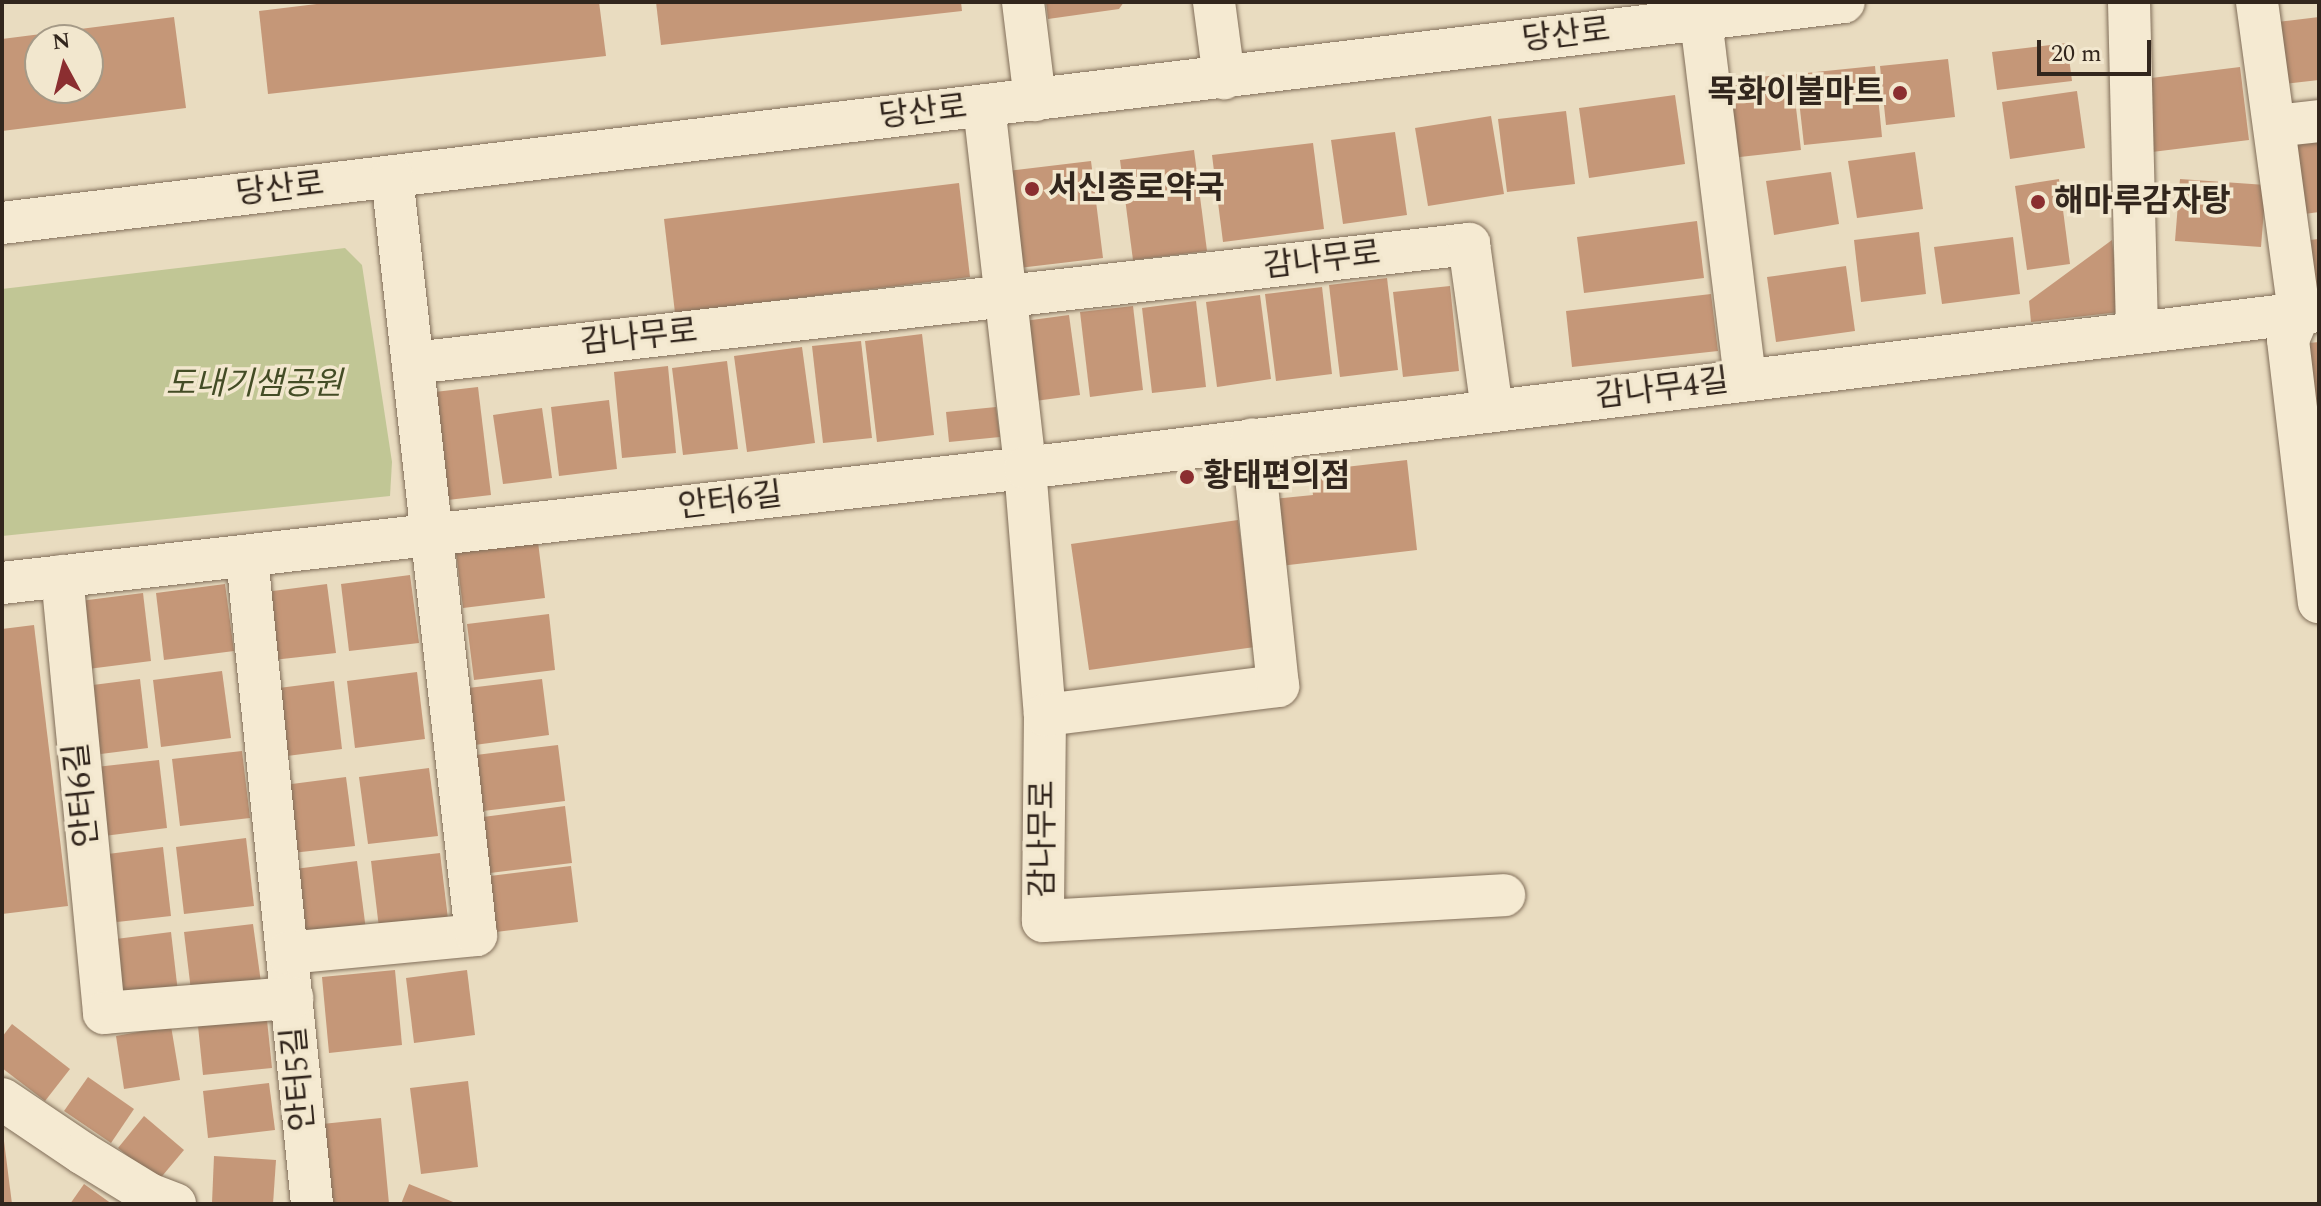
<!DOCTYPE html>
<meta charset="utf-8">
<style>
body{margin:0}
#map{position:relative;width:2321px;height:1206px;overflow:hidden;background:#e9dcc0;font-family:Spectral,"Noto Sans KR",serif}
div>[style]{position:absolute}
.green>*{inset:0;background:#c1c695}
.building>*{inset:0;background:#c59778}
.roads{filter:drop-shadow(0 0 2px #816e59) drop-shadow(0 0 2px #816e59)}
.minor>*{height:42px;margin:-21px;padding:0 21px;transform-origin:21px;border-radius:21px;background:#f5ead2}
.dots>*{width:22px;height:22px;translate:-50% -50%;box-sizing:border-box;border:4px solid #f2e7ce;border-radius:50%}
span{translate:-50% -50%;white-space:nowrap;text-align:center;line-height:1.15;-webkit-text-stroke:7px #f2e7ce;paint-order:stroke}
.street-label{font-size:32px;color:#32261d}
.poi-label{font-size:32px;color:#32261d;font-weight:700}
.right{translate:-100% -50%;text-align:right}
.left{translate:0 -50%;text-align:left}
.park-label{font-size:32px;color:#434c25;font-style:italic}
.frame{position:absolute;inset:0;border:4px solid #32261d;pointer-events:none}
.north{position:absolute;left:24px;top:24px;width:80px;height:80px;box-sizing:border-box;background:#f2e7ce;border:2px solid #a59a87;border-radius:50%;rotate:353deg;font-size:22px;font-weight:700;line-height:32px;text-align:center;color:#32261d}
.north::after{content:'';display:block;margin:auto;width:28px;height:36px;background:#8b2e30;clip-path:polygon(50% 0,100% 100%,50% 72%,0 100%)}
.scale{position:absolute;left:2037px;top:40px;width:114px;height:36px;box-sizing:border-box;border:4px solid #32261d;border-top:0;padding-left:10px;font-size:24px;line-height:28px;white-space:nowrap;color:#32261d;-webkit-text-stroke:6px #f2e7ce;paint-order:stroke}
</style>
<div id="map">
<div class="green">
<i style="clip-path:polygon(345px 248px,362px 265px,392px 462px,390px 496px,2px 536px,2px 289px)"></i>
</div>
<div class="building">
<i style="clip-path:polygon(333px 2px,599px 2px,606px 56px,268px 94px,259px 11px)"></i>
<i style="clip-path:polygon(656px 2px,961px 2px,962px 11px,661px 45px)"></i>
<i style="clip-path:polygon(1046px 2px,1124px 2px,1119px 9px,1048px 19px)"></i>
<i style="clip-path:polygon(evenodd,174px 17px,186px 108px,2px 131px,2px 39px,174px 17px,40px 40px,88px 40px,88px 88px,40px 88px,40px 40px)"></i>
<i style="clip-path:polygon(2319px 17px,2319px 80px,2284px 84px,2277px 22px)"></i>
<i style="clip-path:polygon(2067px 43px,2072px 81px,1997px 90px,1992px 52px)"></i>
<i style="clip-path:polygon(1948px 59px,1955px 117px,1886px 125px,1880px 66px)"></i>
<i style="clip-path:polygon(1875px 66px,1882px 137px,1804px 145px,1796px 74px)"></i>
<i style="clip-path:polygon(2240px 67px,2249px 140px,2144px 153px,2135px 80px)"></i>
<i style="clip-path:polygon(1792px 74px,1801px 150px,1731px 158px,1724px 101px,1736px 79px)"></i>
<i style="clip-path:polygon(2077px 91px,2085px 148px,2010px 159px,2002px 102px)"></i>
<i style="clip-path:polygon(1675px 95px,1685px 164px,1589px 178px,1579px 108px)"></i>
<i style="clip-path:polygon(1566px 111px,1575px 184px,1507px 192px,1498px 119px)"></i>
<i style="clip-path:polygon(1491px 116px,1504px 194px,1428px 206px,1415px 128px)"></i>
<i style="clip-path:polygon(1395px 132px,1407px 215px,1343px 224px,1331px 140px)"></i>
<i style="clip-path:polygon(2319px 140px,2319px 212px,2297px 215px,2288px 144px)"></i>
<i style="clip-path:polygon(1313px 143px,1324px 229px,1223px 242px,1212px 155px)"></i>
<i style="clip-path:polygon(1194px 150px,1207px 251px,1133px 260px,1120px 160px)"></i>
<i style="clip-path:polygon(1915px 152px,1923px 209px,1857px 218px,1848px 161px)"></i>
<i style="clip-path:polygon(1091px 161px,1103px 258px,1019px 268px,1007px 171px)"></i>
<i style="clip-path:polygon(1831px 172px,1839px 224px,1774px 235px,1766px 181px)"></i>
<i style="clip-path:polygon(2059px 179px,2070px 264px,2027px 270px,2015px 186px)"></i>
<i style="clip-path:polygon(2180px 179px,2266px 185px,2261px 247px,2175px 241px)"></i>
<i style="clip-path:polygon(959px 183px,970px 277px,675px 313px,664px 219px)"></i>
<i style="clip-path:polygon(1697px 221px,1704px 278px,1584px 293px,1577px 237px)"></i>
<i style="clip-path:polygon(1919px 232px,1926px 294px,1861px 302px,1854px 240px)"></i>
<i style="clip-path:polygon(2013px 237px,2020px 294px,1942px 304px,1934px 247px)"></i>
<i style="clip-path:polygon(2319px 239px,2319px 289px,2308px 290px,2301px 241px)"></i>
<i style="clip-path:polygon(2112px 240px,2120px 312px,2031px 322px,2029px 301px)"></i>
<i style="clip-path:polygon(1846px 266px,1855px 331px,1776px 342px,1767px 277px)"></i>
<i style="clip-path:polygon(1387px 278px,1398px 370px,1340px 377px,1329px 285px)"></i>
<i style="clip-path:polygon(1450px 286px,1459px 371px,1403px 377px,1393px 292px)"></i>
<i style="clip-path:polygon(1322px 287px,1332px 374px,1276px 381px,1265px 294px)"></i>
<i style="clip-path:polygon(1711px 294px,1718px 351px,1572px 367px,1566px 311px)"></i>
<i style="clip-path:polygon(1260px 295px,1271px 379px,1217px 387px,1206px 302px)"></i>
<i style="clip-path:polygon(1196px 301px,1206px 387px,1152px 393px,1142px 308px)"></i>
<i style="clip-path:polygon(1133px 306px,1143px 390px,1090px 397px,1080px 312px)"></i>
<i style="clip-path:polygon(1069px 315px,1080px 395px,1035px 401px,1024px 321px)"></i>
<i style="clip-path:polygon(922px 334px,934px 435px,877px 442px,865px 341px)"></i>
<i style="clip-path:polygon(861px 341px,872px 438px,823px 443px,812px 346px)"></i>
<i style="clip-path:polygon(2319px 342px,2319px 405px,2305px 406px,2299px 344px)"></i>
<i style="clip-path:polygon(802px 347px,815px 443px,747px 452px,734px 356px)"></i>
<i style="clip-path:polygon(727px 361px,738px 449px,683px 455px,672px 368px)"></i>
<i style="clip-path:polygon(668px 366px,676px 453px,622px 458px,614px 372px)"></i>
<i style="clip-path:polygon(478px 387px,491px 495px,439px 501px,426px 393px)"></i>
<i style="clip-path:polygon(609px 400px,617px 469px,559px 476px,551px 407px)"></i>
<i style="clip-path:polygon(996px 407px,1000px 437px,949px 442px,946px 412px)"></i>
<i style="clip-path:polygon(542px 408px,552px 478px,503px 484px,493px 415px)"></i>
<i style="clip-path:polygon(1407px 460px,1417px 550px,1280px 566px,1273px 499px,1313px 495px,1310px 471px)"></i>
<i style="clip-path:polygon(1238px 520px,1255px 647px,1089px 670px,1071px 544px)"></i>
<i style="clip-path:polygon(538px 542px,545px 598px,463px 608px,456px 552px)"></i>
<i style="clip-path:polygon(410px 575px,419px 643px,349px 651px,341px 584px)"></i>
<i style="clip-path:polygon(225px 584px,234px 651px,164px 660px,156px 593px)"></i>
<i style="clip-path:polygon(327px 584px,336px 653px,273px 660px,265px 592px)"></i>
<i style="clip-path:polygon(143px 593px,151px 661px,88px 669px,80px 601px)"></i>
<i style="clip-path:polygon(549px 614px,555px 670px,474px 680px,467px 624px)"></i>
<i style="clip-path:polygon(34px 625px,68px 906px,2px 914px,2px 629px)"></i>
<i style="clip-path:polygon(222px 671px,231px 738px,161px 747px,153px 680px)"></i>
<i style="clip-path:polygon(417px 672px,425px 739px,355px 748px,347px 681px)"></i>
<i style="clip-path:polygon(140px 679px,148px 748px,85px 756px,77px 687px)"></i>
<i style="clip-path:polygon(542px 679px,549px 735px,467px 746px,460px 689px)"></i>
<i style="clip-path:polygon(334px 681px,342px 749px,279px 757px,271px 689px)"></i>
<i style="clip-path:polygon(558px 745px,565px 801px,483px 811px,476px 755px)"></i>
<i style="clip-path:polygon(242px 751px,250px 818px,180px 826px,172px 759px)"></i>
<i style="clip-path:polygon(159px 760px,167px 828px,104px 836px,96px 767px)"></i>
<i style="clip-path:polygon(429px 768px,438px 836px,368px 844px,359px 777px)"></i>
<i style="clip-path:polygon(346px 777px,355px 846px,292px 853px,284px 785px)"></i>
<i style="clip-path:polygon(565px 806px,572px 863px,490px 873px,483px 817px)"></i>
<i style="clip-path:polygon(246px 838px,254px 906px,184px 914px,176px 847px)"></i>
<i style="clip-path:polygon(163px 847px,171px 916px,108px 923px,100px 855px)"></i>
<i style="clip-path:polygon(440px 853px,448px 919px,379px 928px,371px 861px)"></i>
<i style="clip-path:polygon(357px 861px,366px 930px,303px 937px,295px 869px)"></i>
<i style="clip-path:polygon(571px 866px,578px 922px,496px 932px,490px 876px)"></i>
<i style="clip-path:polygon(253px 924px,262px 990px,192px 999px,184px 932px)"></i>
<i style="clip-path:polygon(171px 932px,179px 1001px,116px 1008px,108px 940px)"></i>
<i style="clip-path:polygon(395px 970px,402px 1045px,329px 1053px,322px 977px)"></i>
<i style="clip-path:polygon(467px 970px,475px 1035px,414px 1043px,406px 978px)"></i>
<i style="clip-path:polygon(267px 1020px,272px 1068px,203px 1075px,198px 1026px)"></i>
<i style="clip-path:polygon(12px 1024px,70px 1069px,45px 1101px,2px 1068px,2px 1037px)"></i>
<i style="clip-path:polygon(171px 1026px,180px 1080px,124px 1089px,116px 1036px)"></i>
<i style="clip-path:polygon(88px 1077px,134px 1109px,111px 1143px,64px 1111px)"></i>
<i style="clip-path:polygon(468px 1081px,478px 1167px,421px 1174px,410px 1088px)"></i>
<i style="clip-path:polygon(269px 1083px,275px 1130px,208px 1138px,203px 1091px)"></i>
<i style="clip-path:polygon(144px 1116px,184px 1150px,158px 1181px,118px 1148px)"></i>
<i style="clip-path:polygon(381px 1118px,389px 1204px,330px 1204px,322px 1124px)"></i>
<i style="clip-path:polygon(2px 1141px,4px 1141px,12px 1204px,2px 1204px)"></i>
<i style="clip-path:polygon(214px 1156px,276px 1160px,273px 1204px,212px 1203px)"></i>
<i style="clip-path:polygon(84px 1184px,112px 1204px,70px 1204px)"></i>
<i style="clip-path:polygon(409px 1184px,458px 1204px,401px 1204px)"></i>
</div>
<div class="roads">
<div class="minor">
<i style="left:1023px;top:2px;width:99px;rotate:83deg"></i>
<i style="left:1214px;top:2px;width:77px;rotate:82.5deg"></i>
<i style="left:2129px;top:2px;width:331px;rotate:88.6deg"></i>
<i style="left:2257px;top:2px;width:315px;rotate:82.3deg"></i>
<i style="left:1701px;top:20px;width:363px;rotate:83deg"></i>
<i style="left:984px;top:106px;width:364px;rotate:83.5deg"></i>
<i style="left:1025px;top:468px;width:248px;rotate:85.4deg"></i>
<i style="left:1045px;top:715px;width:206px;rotate:90.6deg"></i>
<i style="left:1043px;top:921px;width:462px;rotate:-3.2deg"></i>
<i style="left:2275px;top:126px;width:44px;rotate:-6.5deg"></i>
<i style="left:2px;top:223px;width:1855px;rotate:-6.84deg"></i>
<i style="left:2299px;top:314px;width:28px;rotate:113deg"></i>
<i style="left:2288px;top:340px;width:264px;rotate:83.3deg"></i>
<i style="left:413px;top:363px;width:1063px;rotate:-6.43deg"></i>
<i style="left:1469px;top:244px;width:168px;rotate:82.1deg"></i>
<i style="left:247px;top:557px;width:650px;rotate:84.26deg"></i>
<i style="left:62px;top:576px;width:439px;rotate:84.5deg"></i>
<i style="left:104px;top:1013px;width:189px;rotate:-4.6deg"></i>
<i style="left:2px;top:583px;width:1029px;rotate:-6.41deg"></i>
<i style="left:1025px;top:468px;width:1303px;rotate:-6.92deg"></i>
<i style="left:1045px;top:715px;width:235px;rotate:-7.1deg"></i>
<i style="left:1278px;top:686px;width:248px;rotate:-96deg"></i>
<i style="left:287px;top:953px;width:190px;rotate:-5.4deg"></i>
<i style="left:476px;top:935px;width:763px;rotate:-96.32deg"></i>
<i style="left:2px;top:1099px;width:97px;rotate:34deg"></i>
<i style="left:82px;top:1153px;width:79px;rotate:31.5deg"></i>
<i style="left:149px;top:1194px;width:28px;rotate:21deg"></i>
</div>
</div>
<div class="dots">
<i style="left:1900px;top:93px;background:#8b2e30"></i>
<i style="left:1032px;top:189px;background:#8b2e30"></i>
<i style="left:2038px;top:202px;background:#8b2e30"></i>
<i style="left:1187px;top:477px;background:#8b2e30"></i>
</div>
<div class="street-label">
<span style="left:1566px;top:36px;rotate:-7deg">당산로</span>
<span style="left:923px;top:113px;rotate:-7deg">당산로</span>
<span style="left:280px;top:190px;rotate:-7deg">당산로</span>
<span style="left:1322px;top:261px;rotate:-7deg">감나무로</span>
<span style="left:639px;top:338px;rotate:-6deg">감나무로</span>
<span style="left:1662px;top:390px;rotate:-7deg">감나무4길</span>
<span style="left:730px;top:502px;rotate:-7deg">안터6길</span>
<span style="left:83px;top:795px;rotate:-96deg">안터6길</span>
<span style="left:1044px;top:839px;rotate:-90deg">감나무로</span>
<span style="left:300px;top:1079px;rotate:-95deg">안터5길</span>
</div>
<div class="poi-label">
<span class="right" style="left:1884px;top:93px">목화이불마트</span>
<span class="left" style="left:1048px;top:189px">서신종로약국</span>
<span class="left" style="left:2054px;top:202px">해마루감자탕</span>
<span class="left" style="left:1203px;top:477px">황태편의점</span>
</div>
<div class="park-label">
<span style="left:254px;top:385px">도내기샘공원</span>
</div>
<div class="frame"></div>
<div class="north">N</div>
<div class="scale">20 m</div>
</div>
